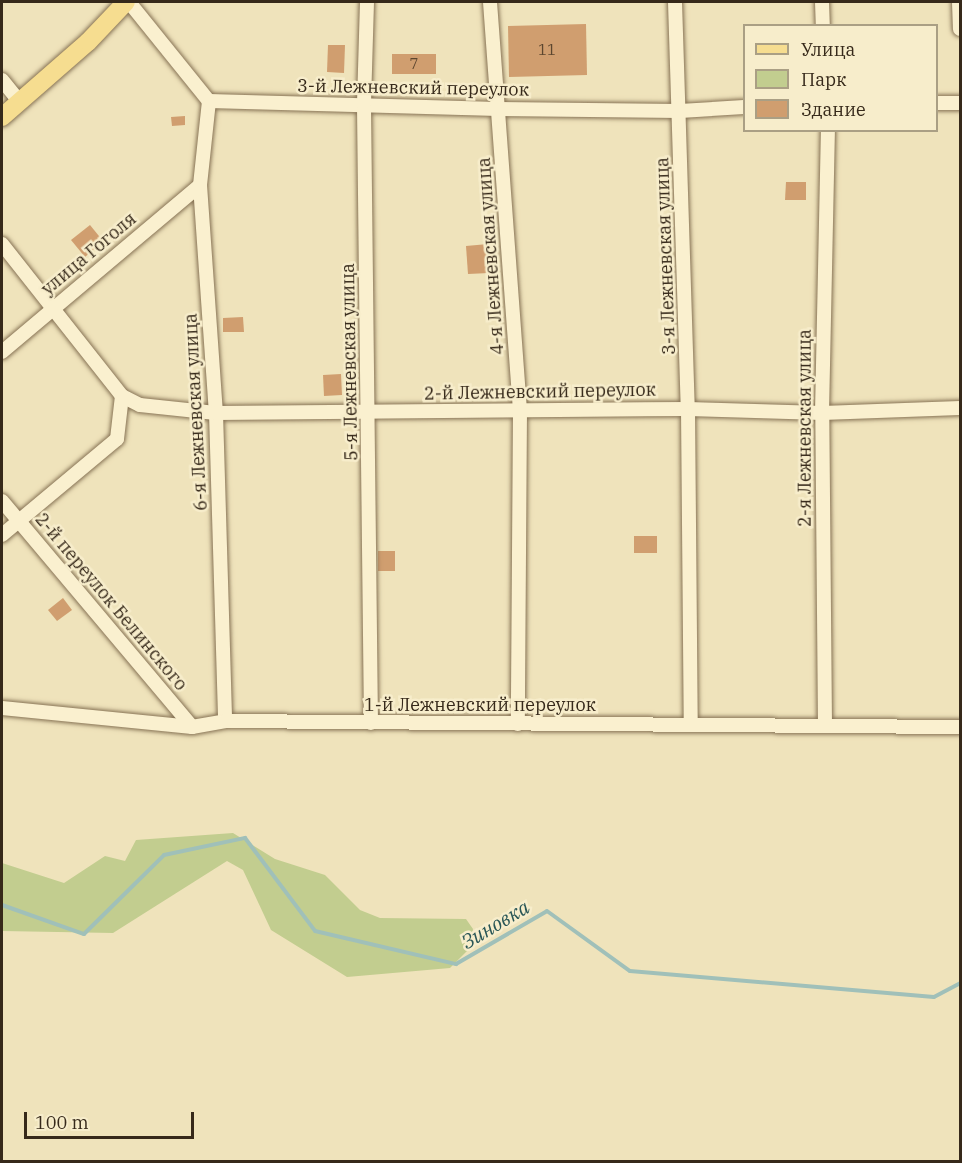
<!DOCTYPE html>
<meta charset="utf-8">
<style>
body{margin:0}
#map{position:relative;width:962px;height:1163px;overflow:hidden;background:#efe3bb;font-family:"IBM Plex Serif",serif}
div>[style]{position:absolute}
.green>*{inset:0;background:#c2cd8f}
.stream>*{height:4px;margin:-2px;padding:0 2px;transform-origin:2px;border-radius:2px;background:#a0c0b9}
.building>*{inset:0;background:#d09e6f}
.roads{filter:drop-shadow(0 0 2px #877355) drop-shadow(0 0 2px #877355)}
.minor>*{height:14px;margin:-7px;padding:0 7px;transform-origin:7px;border-radius:7px;background:#faf0cf}
.major>*{height:18px;margin:-9px;padding:0 9px;transform-origin:9px;border-radius:9px;background:#f6dd90}
span{translate:-50% -50%;white-space:nowrap;text-align:center;line-height:1.15;-webkit-text-stroke:5px #f7edcb;paint-order:stroke}
.number-label{font-size:15px;color:#5c462f}
.number-label span{-webkit-text-stroke-width:0}
.street-label{font-size:18px;color:#36291a}
.water-label{font-size:20px;color:#295656;font-style:italic}
.frame{position:absolute;inset:0;border:3px solid #36291a;pointer-events:none}
.legend{position:absolute;left:743px;top:24px;width:195px;height:108px;box-sizing:border-box;background:#f7edcb;border:2px solid #aa9f84;margin:0;padding:8px 10px;list-style:none;font-size:18px;color:#36291a}
.legend li{display:flex;align-items:center;gap:12px;height:30px}
.legend b{width:30px;border:2px solid #aa9f84}
.scale{position:absolute;left:24px;top:1112px;width:170px;height:27px;box-sizing:border-box;border:3px solid #36291a;border-top:0;padding-left:8px;font-size:18px;line-height:21px;white-space:nowrap;color:#36291a;-webkit-text-stroke:4px #f7edcb;paint-order:stroke}
</style>
<div id="map">
<div class="green">
<i style="clip-path:polygon(233px 833px,275px 859px,325px 875px,360px 910px,380px 918px,466px 919px,473px 929px,470px 948px,450px 968px,347px 977px,271px 930px,243px 870px,227px 861px,113px 933px,2px 931px,2px 863px,64px 883px,105px 856px,125px 861px,136px 840px)"></i>
</div>
<div class="stream">
<i style="left:2px;top:905px;width:87px;rotate:19.5deg"></i>
<i style="left:84px;top:934px;width:112px;rotate:-44.6deg"></i>
<i style="left:164px;top:855px;width:83px;rotate:-11.9deg"></i>
<i style="left:245px;top:838px;width:116px;rotate:53deg"></i>
<i style="left:315px;top:931px;width:145px;rotate:13.2deg"></i>
<i style="left:456px;top:964px;width:105px;rotate:-30.2deg"></i>
<i style="left:547px;top:911px;width:102px;rotate:35.9deg"></i>
<i style="left:630px;top:971px;width:305px;rotate:4.9deg"></i>
<i style="left:934px;top:997px;width:30px;rotate:-28deg"></i>
</div>
<div class="building">
<i style="clip-path:polygon(586px 24px,587px 75px,509px 77px,508px 26px)"></i>
<i style="clip-path:polygon(328px 45px,345px 45px,344px 73px,327px 72px)"></i>
<i style="clip-path:polygon(392px 54px,436px 54px,436px 74px,392px 74px)"></i>
<i style="clip-path:polygon(185px 116px,185px 125px,172px 126px,171px 117px)"></i>
<i style="clip-path:polygon(786px 182px,806px 182px,806px 200px,785px 200px)"></i>
<i style="clip-path:polygon(90px 225px,103px 241px,85px 257px,71px 240px)"></i>
<i style="clip-path:polygon(488px 244px,489px 273px,468px 274px,466px 246px)"></i>
<i style="clip-path:polygon(243px 317px,244px 332px,223px 332px,223px 318px)"></i>
<i style="clip-path:polygon(341px 374px,342px 395px,324px 396px,323px 375px)"></i>
<i style="clip-path:polygon(634px 536px,657px 536px,657px 553px,634px 553px)"></i>
<i style="clip-path:polygon(378px 551px,395px 551px,395px 571px,378px 571px)"></i>
<i style="clip-path:polygon(63px 598px,72px 610px,57px 621px,48px 610px)"></i>
</div>
<div class="roads">
<div class="minor">
<i style="left:129px;top:2px;width:127px;rotate:51.1deg"></i>
<i style="left:209px;top:101px;width:289px;rotate:1.6deg"></i>
<i style="left:498px;top:109px;width:182px;rotate:0.6deg"></i>
<i style="left:680px;top:111px;width:64px;rotate:-3.6deg"></i>
<i style="left:367px;top:2px;width:104px;rotate:91.7deg"></i>
<i style="left:364px;top:106px;width:617px;rotate:89.35deg"></i>
<i style="left:490px;top:2px;width:409px;rotate:85.8deg"></i>
<i style="left:520px;top:410px;width:314px;rotate:90.4deg"></i>
<i style="left:675px;top:2px;width:407px;rotate:88.2deg"></i>
<i style="left:688px;top:409px;width:316px;rotate:89.5deg"></i>
<i style="left:822px;top:2px;width:24px;rotate:88deg"></i>
<i style="left:959px;top:2px;width:27px;rotate:88deg"></i>
<i style="left:2px;top:80px;width:27px;rotate:51deg"></i>
<i style="left:209px;top:101px;width:84px;rotate:96.1deg"></i>
<i style="left:200px;top:185px;width:229px;rotate:86deg"></i>
<i style="left:216px;top:413px;width:308px;rotate:88.3deg"></i>
<i style="left:936px;top:103px;width:24px"></i>
<i style="left:2px;top:244px;width:194px;rotate:51.7deg"></i>
<i style="left:122px;top:396px;width:20px;rotate:27deg"></i>
<i style="left:140px;top:405px;width:76px;rotate:6deg"></i>
<i style="left:216px;top:413px;width:472px;rotate:-0.5deg"></i>
<i style="left:688px;top:409px;width:134px;rotate:1.7deg"></i>
<i style="left:822px;top:413px;width:138px;rotate:-2.1deg"></i>
<i style="left:2px;top:352px;width:259px;rotate:-40.1deg"></i>
<i style="left:2px;top:501px;width:295px;rotate:49.9deg"></i>
<i style="left:2px;top:535px;width:150px;rotate:-39.9deg"></i>
<i style="left:117px;top:439px;width:43px;rotate:-83.4deg"></i>
<i style="left:2px;top:708px;width:191px;rotate:5.7deg"></i>
<i style="left:192px;top:727px;width:34px;rotate:-10deg"></i>
<i style="left:225px;top:721px;width:735px;rotate:0.47deg"></i>
<i style="left:825px;top:726px;width:313px;rotate:-90.5deg"></i>
<i style="left:822px;top:413px;width:283px;rotate:-88.8deg"></i>
</div>
<div class="major">
<i style="left:2px;top:117px;width:114px;rotate:-41.1deg"></i>
<i style="left:88px;top:42px;width:55px;rotate:-46.5deg"></i>
</div>
</div>
<div class="number-label">
<span style="left:547px;top:50px">11</span>
<span style="left:414px;top:64px">7</span>
</div>
<div class="street-label">
<span style="left:413px;top:88px;rotate:1deg">3-й Лежневский переулок</span>
<span style="left:89px;top:254px;rotate:-40deg">улица Гоголя</span>
<span style="left:491px;top:256px;rotate:-94deg">4-я Лежневская улица</span>
<span style="left:666px;top:256px;rotate:-92deg">3-я Лежневская улица</span>
<span style="left:350px;top:362px;rotate:-91deg">5-я Лежневская улица</span>
<span style="left:540px;top:392px;rotate:-1deg">2-й Лежневский переулок</span>
<span style="left:196px;top:412px;rotate:-93deg">6-я Лежневская улица</span>
<span style="left:805px;top:428px;rotate:-90deg">2-я Лежневская улица</span>
<span style="left:111px;top:602px;rotate:50deg">2-й переулок Белинского</span>
<span style="left:480px;top:705px">1-й Лежневский переулок</span>
</div>
<div class="water-label">
<span style="left:495px;top:924px;rotate:-31deg">Зиновка</span>
</div>
<div class="frame"></div>
<ul class="legend">
<li><b style="height:8px;background:#f6dd90"></b>Улица</li>
<li><b style="height:16px;background:#c2cd8f"></b>Парк</li>
<li><b style="height:16px;background:#d09e6f"></b>Здание</li>
</ul>
<div class="scale">100 m</div>
</div>
